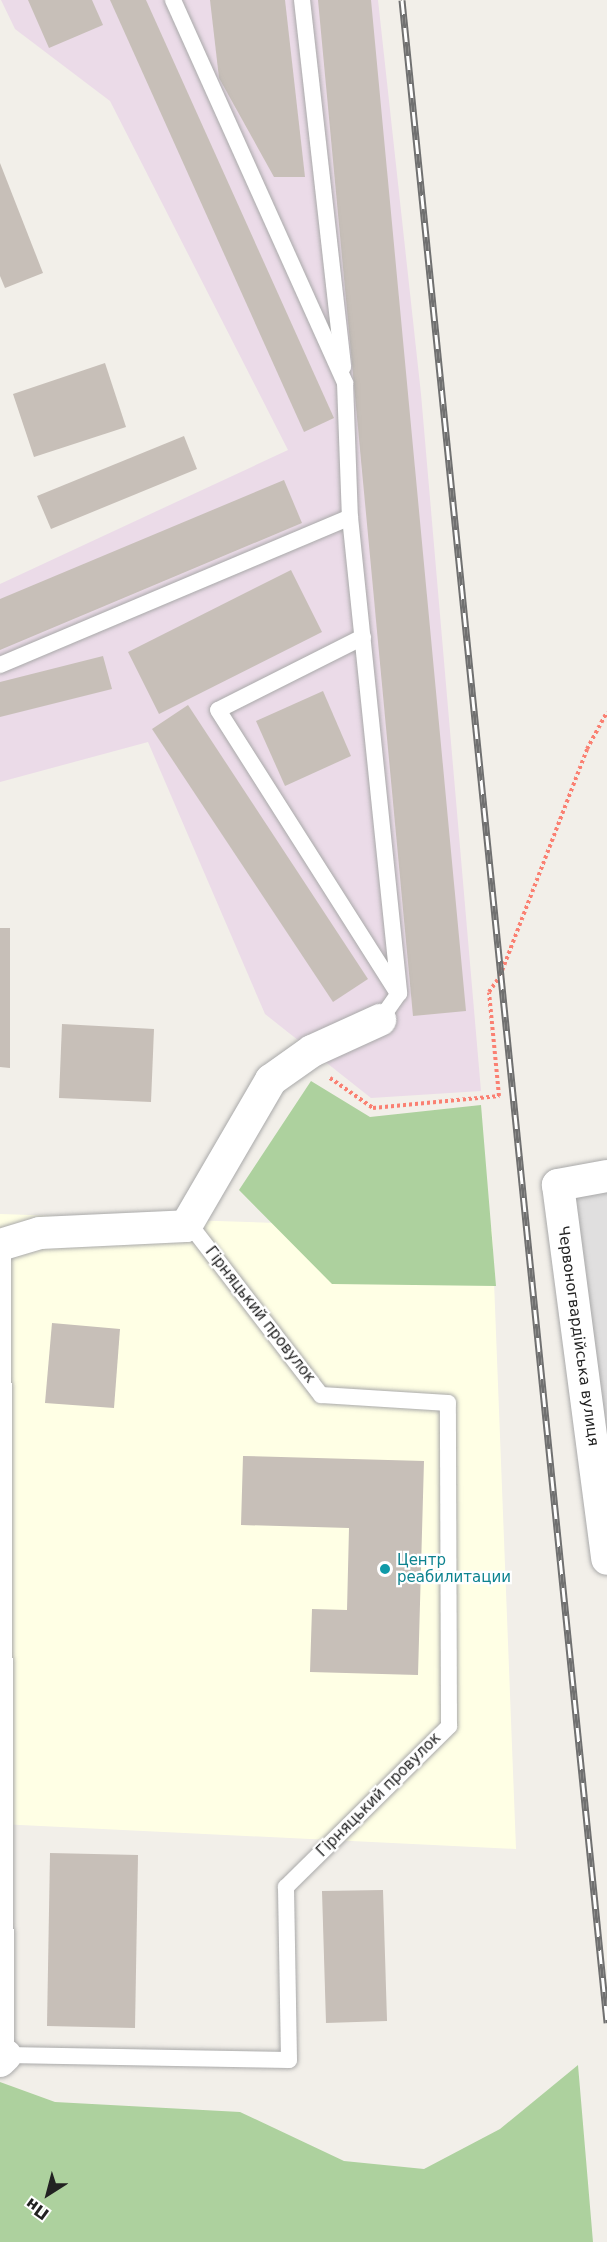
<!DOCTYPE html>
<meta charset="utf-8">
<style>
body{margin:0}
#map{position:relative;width:607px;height:2242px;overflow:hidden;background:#f2efe9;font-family:"DejaVu Sans",sans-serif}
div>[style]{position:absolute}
.residential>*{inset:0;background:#e0dfdf}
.industrial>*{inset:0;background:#ebdbe8}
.education>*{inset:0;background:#ffffe5}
.forest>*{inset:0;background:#add19e}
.building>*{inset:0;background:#c7bfb8}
.path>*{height:4px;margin-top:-2px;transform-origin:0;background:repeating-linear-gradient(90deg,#fa8072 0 3px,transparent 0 6px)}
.roads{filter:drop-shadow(0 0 2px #a9a9a9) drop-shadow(0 0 2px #a9a9a9)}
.service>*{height:16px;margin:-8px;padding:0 8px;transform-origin:8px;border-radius:8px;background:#fff}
.minor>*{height:32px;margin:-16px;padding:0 16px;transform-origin:16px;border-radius:16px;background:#fff}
.rail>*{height:7px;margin-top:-3.5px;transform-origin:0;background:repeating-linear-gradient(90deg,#fff 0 14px,#707070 0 28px);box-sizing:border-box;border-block:2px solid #707070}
.dots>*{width:16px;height:16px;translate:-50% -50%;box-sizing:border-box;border:3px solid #fff;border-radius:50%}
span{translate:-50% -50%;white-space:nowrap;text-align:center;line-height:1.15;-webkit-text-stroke:4.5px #fff;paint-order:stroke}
.street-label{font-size:15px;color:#222}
.culture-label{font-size:15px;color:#0d838f}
.left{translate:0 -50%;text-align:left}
.north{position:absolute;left:18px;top:2164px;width:60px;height:60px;-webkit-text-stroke:4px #fff;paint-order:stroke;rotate:216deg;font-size:16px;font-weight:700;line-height:24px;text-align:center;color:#222}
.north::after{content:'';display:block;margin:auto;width:21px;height:27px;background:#222;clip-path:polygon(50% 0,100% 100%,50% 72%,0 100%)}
</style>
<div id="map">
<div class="residential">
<i style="clip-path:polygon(607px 1179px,607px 1539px,560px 1186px)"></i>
</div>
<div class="industrial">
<i style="clip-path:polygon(1px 0,378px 0,421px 394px,481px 1091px,371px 1098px,265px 1014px,148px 742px,0 782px,0 584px,288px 450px,110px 101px,15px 29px)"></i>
</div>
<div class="education">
<i style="clip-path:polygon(0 1214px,492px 1230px,516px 1849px,0 1824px)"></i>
</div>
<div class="forest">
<i style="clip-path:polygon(311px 1081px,370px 1117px,481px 1105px,496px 1286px,332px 1284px,239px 1190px)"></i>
<i style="clip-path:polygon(578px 2065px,593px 2242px,0 2242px,0 2082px,55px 2102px,240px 2112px,344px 2161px,424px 2169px,500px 2129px)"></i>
</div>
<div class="building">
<i style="clip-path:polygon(28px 0,92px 0,103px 25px,49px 48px)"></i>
<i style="clip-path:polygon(110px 0,146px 0,334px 418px,304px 432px)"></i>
<i style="clip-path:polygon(210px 0,285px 0,305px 177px,274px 177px,219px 78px)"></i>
<i style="clip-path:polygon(318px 0,371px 0,466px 1011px,413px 1016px)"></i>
<i style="clip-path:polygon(0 163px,43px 273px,5px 288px,0 276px)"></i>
<i style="clip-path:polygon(105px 363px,126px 427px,34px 457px,13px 394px)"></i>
<i style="clip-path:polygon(184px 436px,197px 469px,51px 529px,37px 496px)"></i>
<i style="clip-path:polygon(284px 480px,302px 523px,0 650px,0 599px)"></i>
<i style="clip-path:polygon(291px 570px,322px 632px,159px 714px,128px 652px)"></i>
<i style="clip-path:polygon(103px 656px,112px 689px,0 717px,0 682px)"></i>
<i style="clip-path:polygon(323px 691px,351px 756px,285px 786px,256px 721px)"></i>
<i style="clip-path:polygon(188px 705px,368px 979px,333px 1002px,152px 729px)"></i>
<i style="clip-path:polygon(0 928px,10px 928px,10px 1068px,0 1067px)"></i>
<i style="clip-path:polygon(62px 1024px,154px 1029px,151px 1102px,59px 1098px)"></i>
<i style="clip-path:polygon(52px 1323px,120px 1329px,114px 1408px,45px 1403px)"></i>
<i style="clip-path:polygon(243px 1456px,424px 1461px,418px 1675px,310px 1672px,312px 1609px,347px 1610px,349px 1528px,241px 1525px)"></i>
<i style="clip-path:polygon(50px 1853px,138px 1855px,135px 2028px,47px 2026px)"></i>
<i style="clip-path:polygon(383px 1890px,387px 2021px,326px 2023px,322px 1891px)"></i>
</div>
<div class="path">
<i style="left:330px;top:1078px;width:52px;rotate:34.9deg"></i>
<i style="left:373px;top:1108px;width:127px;rotate:-5.4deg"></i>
<i style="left:499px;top:1096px;width:104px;rotate:-95.5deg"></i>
<i style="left:489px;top:992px;width:19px;rotate:-55deg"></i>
<i style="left:500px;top:976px;width:243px;rotate:-69deg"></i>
<i style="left:587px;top:749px;width:42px;rotate:-61.6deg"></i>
</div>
<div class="roads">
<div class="service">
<i style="left:173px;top:0;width:420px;rotate:65.8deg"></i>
<i style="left:345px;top:383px;width:134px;rotate:87.9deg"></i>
<i style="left:302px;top:0;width:369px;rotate:83.6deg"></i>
<i style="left:363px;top:637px;width:162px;rotate:153.3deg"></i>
<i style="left:218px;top:710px;width:332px;rotate:57.6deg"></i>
<i style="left:0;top:665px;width:380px;rotate:-22.9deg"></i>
<i style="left:350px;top:517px;width:479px;rotate:84.1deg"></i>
<i style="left:399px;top:993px;width:33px;rotate:125deg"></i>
<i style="left:3px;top:1244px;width:811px;rotate:89.79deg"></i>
<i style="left:6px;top:2055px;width:283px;rotate:1deg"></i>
<i style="left:289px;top:2060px;width:173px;rotate:-91deg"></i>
<i style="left:286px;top:1887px;width:229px;rotate:-44.6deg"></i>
<i style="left:449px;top:1726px;width:323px;rotate:-90.2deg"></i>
<i style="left:448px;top:1403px;width:127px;rotate:-176.4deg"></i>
<i style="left:321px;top:1395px;width:218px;rotate:-127.6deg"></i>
</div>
<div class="minor">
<i style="left:607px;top:1176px;width:50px;rotate:169.6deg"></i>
<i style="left:558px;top:1185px;width:377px;rotate:82.5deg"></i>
<i style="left:0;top:1245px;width:42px;rotate:-16.7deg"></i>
<i style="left:40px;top:1233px;width:146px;rotate:-2.7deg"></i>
<i style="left:186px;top:1226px;width:169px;rotate:-59.8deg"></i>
<i style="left:271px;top:1080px;width:50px;rotate:-35.3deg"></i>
<i style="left:312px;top:1051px;width:75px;rotate:-24.5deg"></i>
<i style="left:0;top:2061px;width:8px;rotate:-45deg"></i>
</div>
</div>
<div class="rail">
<i style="left:402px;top:0;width:2033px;rotate:84.21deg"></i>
</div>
<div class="dots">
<i style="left:385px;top:1569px;background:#0f9aa8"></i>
</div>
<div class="street-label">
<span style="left:260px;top:1315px;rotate:52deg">Гірняцький провулок</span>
<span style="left:578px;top:1336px;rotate:82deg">Червоногвардійська вулиця</span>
<span style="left:379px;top:1795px;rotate:-45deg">Гірняцький провулок</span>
</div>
<div class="culture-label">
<span class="left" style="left:397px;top:1569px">Центр<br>реабилитации</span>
</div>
<div class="north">Пн</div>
</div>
